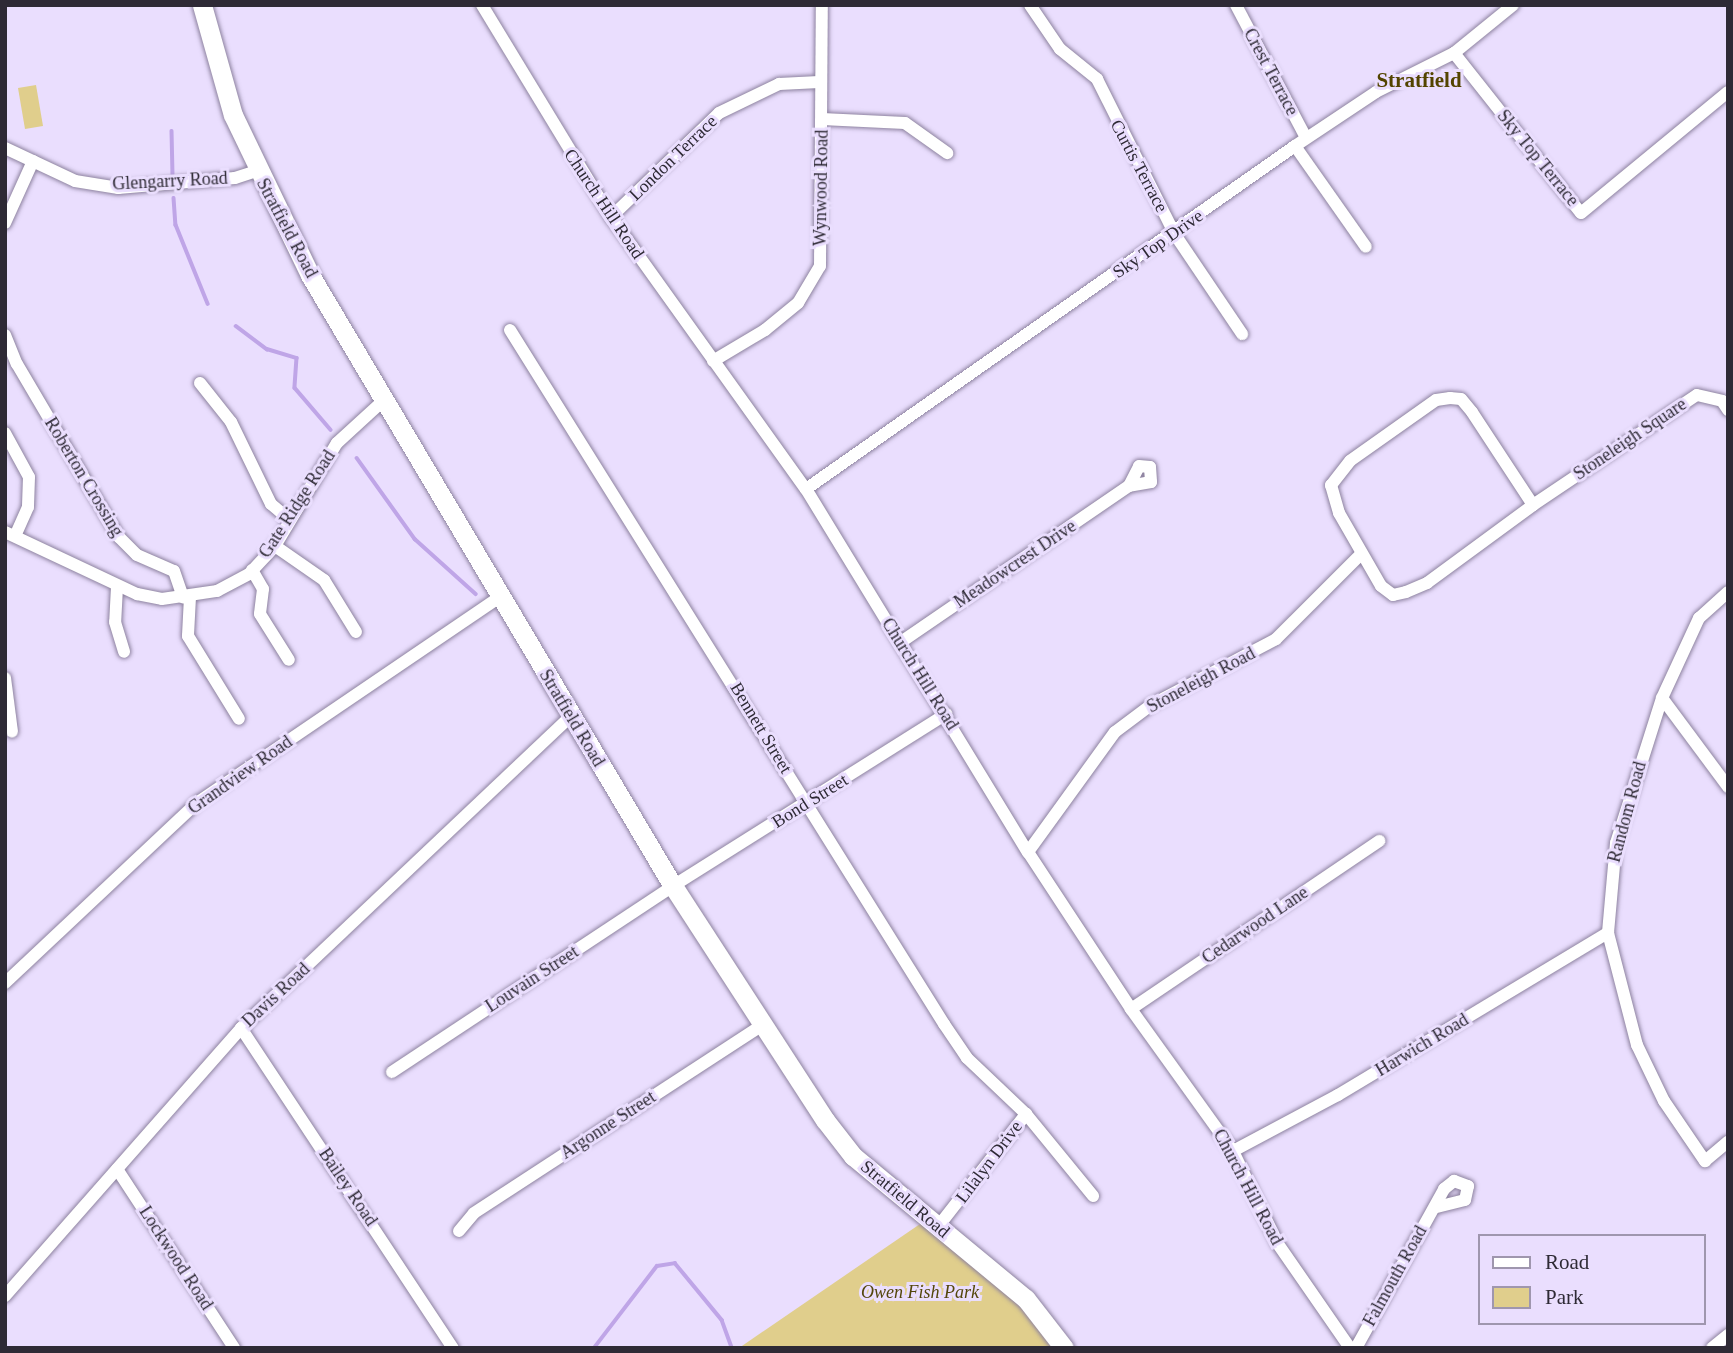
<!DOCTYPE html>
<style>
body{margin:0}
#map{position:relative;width:1733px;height:1353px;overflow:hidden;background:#eadefe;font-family:Georgia,serif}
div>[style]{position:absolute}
.green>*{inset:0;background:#e0ce8c}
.stream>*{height:3.5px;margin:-1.75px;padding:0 1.75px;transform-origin:1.75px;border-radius:1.75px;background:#bfa5e7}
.roads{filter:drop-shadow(0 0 2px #8d829f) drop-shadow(0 0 2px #8d829f)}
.minor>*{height:12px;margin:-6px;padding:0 6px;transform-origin:6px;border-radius:6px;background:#fff}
.secondary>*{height:19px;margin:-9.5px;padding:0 9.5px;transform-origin:9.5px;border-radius:9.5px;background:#fff}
span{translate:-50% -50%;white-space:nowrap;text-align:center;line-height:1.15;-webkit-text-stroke:6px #eadefe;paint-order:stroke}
.street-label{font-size:18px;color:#2e2a35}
.park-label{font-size:18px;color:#53460b;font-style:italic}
.quarter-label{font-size:21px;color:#534400;font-weight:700}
.frame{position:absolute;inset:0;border:7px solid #2e2a35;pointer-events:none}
.legend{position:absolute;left:1478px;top:1234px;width:228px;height:91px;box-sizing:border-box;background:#eadefe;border:2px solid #9f96ae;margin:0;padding:9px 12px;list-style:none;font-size:21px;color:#2e2a35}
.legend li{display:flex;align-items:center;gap:14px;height:35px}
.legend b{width:35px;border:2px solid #9f96ae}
</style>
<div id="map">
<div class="green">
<i style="clip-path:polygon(36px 85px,43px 126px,25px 129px,18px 88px)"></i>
<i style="clip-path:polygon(920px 1224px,1025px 1308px,1055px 1348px,739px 1348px)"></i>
</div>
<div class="stream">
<i style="left:172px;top:131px;width:43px;rotate:88.7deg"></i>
<i style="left:174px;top:198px;width:27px;rotate:86deg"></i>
<i style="left:176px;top:225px;width:85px;rotate:67.9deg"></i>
<i style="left:236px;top:326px;width:39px;rotate:37deg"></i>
<i style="left:267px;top:349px;width:31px;rotate:17deg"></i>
<i style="left:297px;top:358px;width:30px;rotate:94deg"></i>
<i style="left:295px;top:388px;width:55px;rotate:49.4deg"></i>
<i style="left:357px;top:458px;width:100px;rotate:54.4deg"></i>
<i style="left:415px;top:539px;width:82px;rotate:42deg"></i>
<i style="left:594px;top:1348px;width:103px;rotate:-52.5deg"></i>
<i style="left:657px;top:1266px;width:18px;rotate:-9deg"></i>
<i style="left:675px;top:1263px;width:74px;rotate:50.5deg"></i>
<i style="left:722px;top:1320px;width:30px;rotate:70deg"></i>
</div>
<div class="roads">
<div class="minor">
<i style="left:482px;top:5px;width:248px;rotate:58.7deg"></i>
<i style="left:611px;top:217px;width:335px;rotate:54.4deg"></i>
<i style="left:806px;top:489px;width:426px;rotate:58.6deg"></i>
<i style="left:1028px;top:852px;width:188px;rotate:56.7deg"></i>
<i style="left:1131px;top:1009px;width:175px;rotate:54.3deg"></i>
<i style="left:1233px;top:1151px;width:103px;rotate:64.2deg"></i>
<i style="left:1278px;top:1244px;width:126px;rotate:55.3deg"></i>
<i style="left:1030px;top:5px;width:53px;rotate:55.7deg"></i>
<i style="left:1060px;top:49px;width:48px;rotate:39deg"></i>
<i style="left:1097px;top:79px;width:172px;rotate:63.4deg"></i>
<i style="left:1174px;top:233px;width:122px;rotate:56deg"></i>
<i style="left:1236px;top:5px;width:150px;rotate:62.2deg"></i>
<i style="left:1454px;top:53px;width:204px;rotate:51.6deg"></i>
<i style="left:1581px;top:213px;width:190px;rotate:-39.5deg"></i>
<i style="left:822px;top:119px;width:83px;rotate:2.8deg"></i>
<i style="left:905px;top:123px;width:52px;rotate:35.5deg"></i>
<i style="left:1295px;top:146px;width:123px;rotate:54.9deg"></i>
<i style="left:5px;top:148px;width:77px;rotate:25.2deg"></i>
<i style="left:75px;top:181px;width:44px;rotate:9.2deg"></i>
<i style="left:118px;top:188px;width:117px;rotate:-4.9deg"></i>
<i style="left:235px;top:178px;width:23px;rotate:-18deg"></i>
<i style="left:611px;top:217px;width:150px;rotate:-43.9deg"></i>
<i style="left:719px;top:113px;width:67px;rotate:-25.8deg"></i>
<i style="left:779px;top:84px;width:40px;rotate:-2.9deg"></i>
<i style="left:5px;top:223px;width:68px;rotate:-65.7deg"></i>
<i style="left:510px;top:330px;width:819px;rotate:57.98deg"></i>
<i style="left:944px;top:1024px;width:41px;rotate:55.9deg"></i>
<i style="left:967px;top:1058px;width:81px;rotate:43.5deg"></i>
<i style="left:1026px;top:1114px;width:106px;rotate:50.7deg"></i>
<i style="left:5px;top:335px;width:31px;rotate:68deg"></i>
<i style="left:17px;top:364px;width:201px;rotate:59.5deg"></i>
<i style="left:119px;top:537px;width:25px;rotate:45deg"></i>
<i style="left:137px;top:555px;width:40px;rotate:23.4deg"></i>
<i style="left:174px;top:571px;width:28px;rotate:71deg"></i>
<i style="left:713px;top:361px;width:61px;rotate:-30.8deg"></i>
<i style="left:765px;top:330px;width:43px;rotate:-39.3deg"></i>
<i style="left:798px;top:303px;width:43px;rotate:-59.3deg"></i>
<i style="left:820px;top:266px;width:261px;rotate:-89.6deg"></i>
<i style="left:200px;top:383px;width:50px;rotate:51.5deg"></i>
<i style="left:231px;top:422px;width:91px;rotate:64deg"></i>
<i style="left:271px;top:504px;width:23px;rotate:40deg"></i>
<i style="left:5px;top:433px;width:50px;rotate:61.4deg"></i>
<i style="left:29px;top:477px;width:30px;rotate:92deg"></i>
<i style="left:28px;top:507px;width:30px;rotate:114deg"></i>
<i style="left:806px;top:489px;width:597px;rotate:-35.05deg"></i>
<i style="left:1295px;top:146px;width:97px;rotate:-33.7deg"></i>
<i style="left:1376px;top:92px;width:87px;rotate:-26.6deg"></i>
<i style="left:1454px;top:53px;width:76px;rotate:-39.1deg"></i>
<i style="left:1533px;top:505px;width:111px;rotate:-123.3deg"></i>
<i style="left:1472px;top:412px;width:17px;rotate:-130deg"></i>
<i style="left:1461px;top:399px;width:11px;rotate:-175deg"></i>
<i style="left:1450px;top:398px;width:14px;rotate:172deg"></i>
<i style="left:1436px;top:400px;width:105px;rotate:144.7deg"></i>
<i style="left:1350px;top:461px;width:31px;rotate:128deg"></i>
<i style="left:1331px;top:485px;width:29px;rotate:74deg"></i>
<i style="left:1339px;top:513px;width:84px;rotate:60.1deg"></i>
<i style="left:1381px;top:586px;width:15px;rotate:37deg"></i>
<i style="left:1393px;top:595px;width:13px;rotate:-13deg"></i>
<i style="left:1406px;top:592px;width:23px;rotate:-23deg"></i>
<i style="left:1427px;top:583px;width:132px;rotate:-36.3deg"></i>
<i style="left:1533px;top:505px;width:197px;rotate:-33.9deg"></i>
<i style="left:1697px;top:395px;width:26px;rotate:13deg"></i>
<i style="left:1722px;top:401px;width:11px;rotate:56deg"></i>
<i style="left:5px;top:532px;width:146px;rotate:25.2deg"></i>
<i style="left:137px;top:594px;width:25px;rotate:11deg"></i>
<i style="left:162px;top:599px;width:56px;rotate:-8.3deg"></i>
<i style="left:217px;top:591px;width:36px;rotate:-28deg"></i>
<i style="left:249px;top:574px;width:38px;rotate:-47deg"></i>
<i style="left:275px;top:546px;width:120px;rotate:-59deg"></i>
<i style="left:337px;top:443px;width:65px;rotate:-42.5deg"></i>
<i style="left:275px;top:546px;width:60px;rotate:34.8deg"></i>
<i style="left:324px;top:580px;width:61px;rotate:58.4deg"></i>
<i style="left:252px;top:570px;width:22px;rotate:60deg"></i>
<i style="left:263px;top:589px;width:25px;rotate:97deg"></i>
<i style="left:260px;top:614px;width:54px;rotate:57.8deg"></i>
<i style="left:117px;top:587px;width:35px;rotate:93deg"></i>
<i style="left:115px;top:622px;width:31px;rotate:73deg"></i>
<i style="left:1728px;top:592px;width:39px;rotate:138deg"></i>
<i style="left:1699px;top:618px;width:88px;rotate:114.8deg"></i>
<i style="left:1662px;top:698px;width:152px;rotate:107.6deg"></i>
<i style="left:1616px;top:843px;width:90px;rotate:95.1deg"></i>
<i style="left:1608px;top:933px;width:116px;rotate:75.5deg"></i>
<i style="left:1637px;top:1045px;width:62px;rotate:64.3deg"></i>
<i style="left:1664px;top:1101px;width:73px;rotate:55.7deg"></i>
<i style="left:1705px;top:1161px;width:30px;rotate:-40deg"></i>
<i style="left:190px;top:597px;width:39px;rotate:93deg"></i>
<i style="left:188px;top:636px;width:97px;rotate:58.4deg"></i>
<i style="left:901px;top:642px;width:276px;rotate:-34.4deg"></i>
<i style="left:1129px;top:486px;width:22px;rotate:-63deg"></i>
<i style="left:1139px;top:466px;width:11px;rotate:5deg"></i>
<i style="left:1150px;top:467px;width:15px;rotate:86deg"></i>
<i style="left:1151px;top:482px;width:22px;rotate:170deg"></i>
<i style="left:5px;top:678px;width:54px;rotate:82.6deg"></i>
<i style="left:1662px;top:698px;width:111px;rotate:53.4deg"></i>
<i style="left:1028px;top:852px;width:148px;rotate:-54.1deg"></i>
<i style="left:1115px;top:732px;width:45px;rotate:-36.9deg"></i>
<i style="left:1151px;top:705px;width:141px;rotate:-27.8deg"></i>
<i style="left:1276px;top:639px;width:120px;rotate:-45deg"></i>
<i style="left:5px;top:983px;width:265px;rotate:-43.2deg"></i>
<i style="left:198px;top:802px;width:365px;rotate:-34.2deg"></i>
<i style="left:1131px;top:1009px;width:300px;rotate:-34.1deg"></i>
<i style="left:241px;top:1028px;width:384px;rotate:56.5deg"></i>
<i style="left:392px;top:1072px;width:337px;rotate:-33.5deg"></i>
<i style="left:673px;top:886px;width:323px;rotate:-32.2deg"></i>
<i style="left:1233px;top:1151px;width:119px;rotate:-28.1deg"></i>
<i style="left:1338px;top:1095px;width:315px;rotate:-31deg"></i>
<i style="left:117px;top:1169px;width:214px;rotate:56.8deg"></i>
<i style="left:937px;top:1228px;width:145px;rotate:-52deg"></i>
<i style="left:459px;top:1231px;width:23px;rotate:-50deg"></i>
<i style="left:474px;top:1213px;width:344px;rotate:-33.1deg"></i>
<i style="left:5px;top:1296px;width:357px;rotate:-48.6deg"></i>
<i style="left:241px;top:1028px;width:453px;rotate:-43.4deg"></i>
<i style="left:1356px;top:1348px;width:182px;rotate:-61deg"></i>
<i style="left:1444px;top:1189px;width:13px;rotate:-39deg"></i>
<i style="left:1454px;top:1181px;width:15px;rotate:20deg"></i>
<i style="left:1468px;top:1186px;width:14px;rotate:102deg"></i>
<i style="left:1465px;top:1200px;width:29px;rotate:166deg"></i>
<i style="left:1712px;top:1348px;width:21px;rotate:-39deg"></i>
</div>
<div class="secondary">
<i style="left:202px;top:5px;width:114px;rotate:74.3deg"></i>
<i style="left:233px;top:115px;width:178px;rotate:64.3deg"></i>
<i style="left:310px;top:275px;width:711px;rotate:59.29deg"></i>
<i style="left:673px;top:886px;width:279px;rotate:57deg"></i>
<i style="left:825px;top:1120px;width:46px;rotate:52.1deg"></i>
<i style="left:853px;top:1156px;width:224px;rotate:39.6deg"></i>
<i style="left:1026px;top:1299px;width:62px;rotate:52.2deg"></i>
</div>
</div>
<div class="street-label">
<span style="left:1271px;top:72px;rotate:62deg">Crest Terrace</span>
<span style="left:673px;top:158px;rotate:-44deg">London Terrace</span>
<span style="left:1538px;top:158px;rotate:51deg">Sky Top Terrace</span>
<span style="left:1139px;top:166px;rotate:62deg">Curtis Terrace</span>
<span style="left:170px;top:181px;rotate:-3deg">Glengarry Road</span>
<span style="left:821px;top:188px;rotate:-89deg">Wynwood Road</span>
<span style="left:604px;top:204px;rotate:56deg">Church Hill Road</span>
<span style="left:287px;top:228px;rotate:62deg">Stratfield Road</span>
<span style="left:1158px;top:244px;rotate:-35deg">Sky Top Drive</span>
<span style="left:1630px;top:439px;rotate:-34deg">Stoneleigh Square</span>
<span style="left:84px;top:477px;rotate:59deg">Roberton Crossing</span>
<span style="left:297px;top:504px;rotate:-57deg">Gate Ridge Road</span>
<span style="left:1015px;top:564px;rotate:-34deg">Meadowcrest Drive</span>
<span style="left:920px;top:674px;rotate:58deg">Church Hill Road</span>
<span style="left:1201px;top:680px;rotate:-28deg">Stoneleigh Road</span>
<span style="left:572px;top:718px;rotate:59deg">Stratfield Road</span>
<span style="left:761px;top:728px;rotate:59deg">Bennett Street</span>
<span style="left:240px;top:775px;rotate:-35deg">Grandview Road</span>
<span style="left:810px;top:801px;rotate:-32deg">Bond Street</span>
<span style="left:1627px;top:812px;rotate:-75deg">Random Road</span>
<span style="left:1255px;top:925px;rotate:-34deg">Cedarwood Lane</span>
<span style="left:532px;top:979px;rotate:-33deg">Louvain Street</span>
<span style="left:276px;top:995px;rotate:-43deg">Davis Road</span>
<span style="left:1422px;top:1045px;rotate:-31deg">Harwich Road</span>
<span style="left:608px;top:1125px;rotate:-33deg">Argonne Street</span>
<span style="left:989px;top:1162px;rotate:-53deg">Lilalyn Drive</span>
<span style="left:348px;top:1187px;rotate:56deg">Bailey Road</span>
<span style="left:1248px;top:1187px;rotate:62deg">Church Hill Road</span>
<span style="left:905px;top:1199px;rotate:40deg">Stratfield Road</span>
<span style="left:176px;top:1258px;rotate:57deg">Lockwood Road</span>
<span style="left:1395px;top:1276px;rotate:-61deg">Falmouth Road</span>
</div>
<div class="park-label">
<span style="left:920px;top:1292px">Owen Fish Park</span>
</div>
<div class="quarter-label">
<span style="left:1419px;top:80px">Stratfield</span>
</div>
<div class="frame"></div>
<ul class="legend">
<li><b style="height:9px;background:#fff"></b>Road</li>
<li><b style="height:19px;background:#e0ce8c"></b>Park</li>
</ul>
</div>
